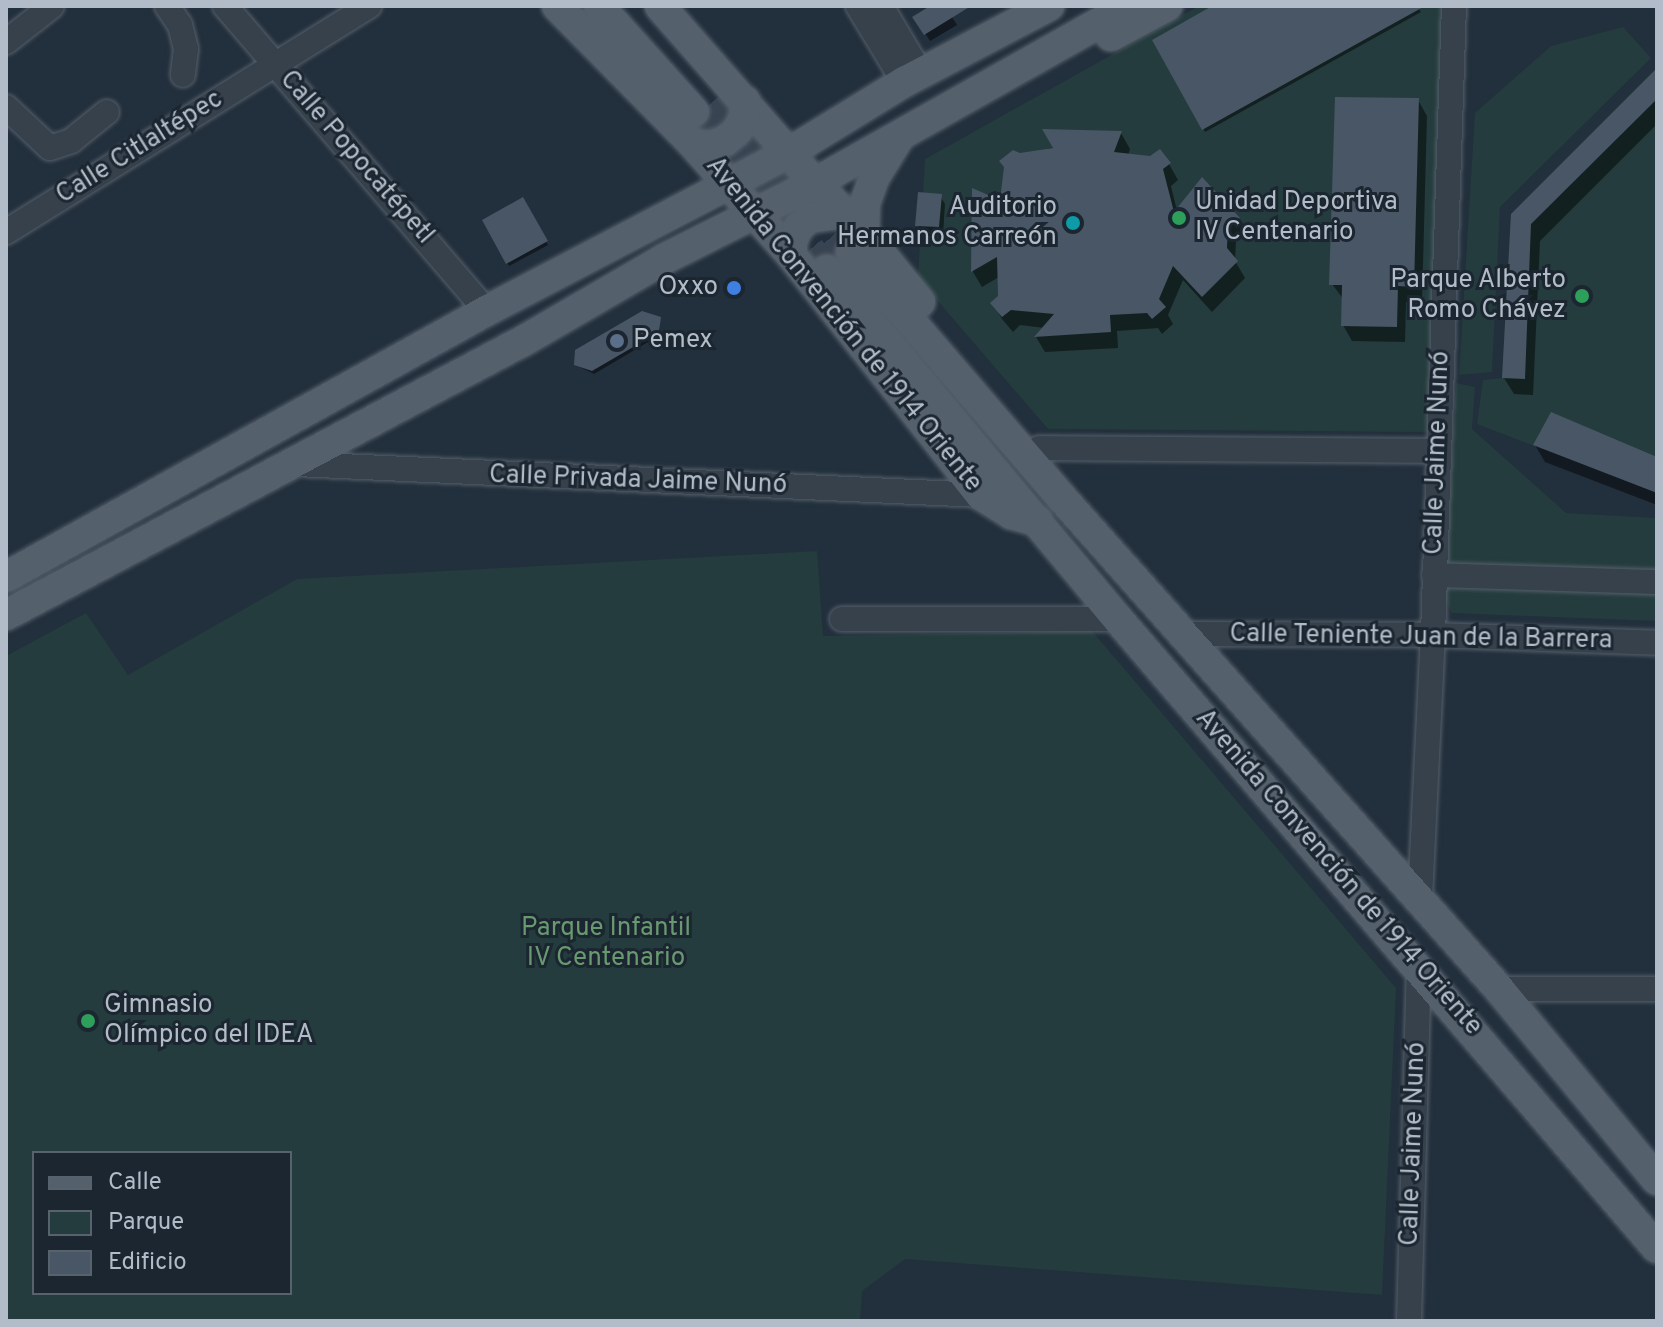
<!DOCTYPE html>
<meta charset="utf-8">
<style>
body{margin:0}
#map{position:relative;width:1663px;height:1327px;overflow:hidden;background:#222f3c;font-family:Overpass,sans-serif}
div>[style]{position:absolute}
.green>*{inset:0;background:#243c3d}
.shadow>*{inset:0;background:#0007}
.building>*{inset:0;background:#485665}
.major-tunnel>*{height:30px;margin-top:-15px;transform-origin:0;background:repeating-linear-gradient(90deg,#384451 0 30px,transparent 0 45px)}
.roads{filter:drop-shadow(0 0 2px #545f6a) drop-shadow(0 0 2px #545f6a)}
.minor>*{height:24px;margin:-12px;padding:0 12px;transform-origin:12px;border-radius:12px;background:#36414c}
.major>*{height:30px;margin:-15px;padding:0 15px;transform-origin:15px;border-radius:15px;background:#54606c}
.dots>*{width:22px;height:22px;translate:-50% -50%;box-sizing:border-box;border:4px solid #1b2631;border-radius:50%}
span{translate:-50% -50%;white-space:nowrap;text-align:center;line-height:1.15;-webkit-text-stroke:6px #1b2631;paint-order:stroke}
.street-label{font-size:26px;color:#b2bcc8}
.poi-label{font-size:26px;color:#b2bcc8}
.left{translate:0 -50%;text-align:left}
.right{translate:-100% -50%;text-align:right}
.park-label{font-size:26px;color:#689970}
.frame{position:absolute;inset:0;border:8px solid #b2bcc8;pointer-events:none}
.legend{position:absolute;left:32px;top:1151px;width:260px;height:144px;box-sizing:border-box;background:#1b2631;border:2px solid #57626d;margin:0;padding:10px 14px;list-style:none;font-size:24px;color:#b2bcc8}
.legend li{display:flex;align-items:center;gap:16px;height:40px}
.legend b{width:40px;border:2px solid #57626d}
</style>
<div id="map">
<div class="green">
<i style="clip-path:polygon(1199px 6px,1443px 6px,1429px 432px,1048px 429px,918px 278px,925px 159px)"></i>
<i style="clip-path:polygon(1623px 27px,1651px 58px,1500px 207px,1492px 372px,1459px 375px,1475px 113px,1551px 46px)"></i>
<i style="clip-path:polygon(1657px 68px,1657px 493px,1477px 424px,1483px 380px,1502px 378px,1511px 214px)"></i>
<i style="clip-path:polygon(1456px 383px,1475px 387px,1472px 429px,1566px 513px,1657px 518px,1657px 621px,1452px 613px,1445px 599px)"></i>
<i style="clip-path:polygon(evenodd,817px 551px,823px 636px,1092px 631px,1396px 988px,1382px 1295px,905px 1259px,862px 1291px,860px 1321px,6px 1321px,6px 656px,86px 613px,128px 675px,297px 579px,817px 551px,290px 1153px,290px 1293px,34px 1293px,34px 1153px,290px 1153px)"></i>
</div>
<div class="shadow">
<i style="clip-path:polygon(934px 6px,945px 6px,957px 25px,930px 41px,915px 17px)"></i>
<i style="clip-path:polygon(1216px 6px,1417px 6px,1421px 12px,1205px 132px,1154px 41px)"></i>
<i style="clip-path:polygon(1657px 71px,1657px 124px,1540px 241px,1533px 395px,1514px 394px,1504px 378px,1513px 215px)"></i>
<i style="clip-path:polygon(1418px 100px,1427px 116px,1422px 303px,1406px 302px,1405px 342px,1352px 341px,1343px 325px,1344px 300px,1332px 284px)"></i>
<i style="clip-path:polygon(1121px 133px,1130px 149px,1128px 156px,1169px 164px,1178px 180px,1171px 186px,1177px 211px,1238px 219px,1247px 235px,1236px 241px,1235px 261px,1245px 278px,1212px 312px,1183px 280px,1168px 315px,1173px 324px,1162px 334px,1158px 328px,1117px 331px,1118px 348px,1045px 352px,1036px 337px,1045px 328px,1020px 325px,1013px 332px,1002px 319px,993px 303px,1000px 297px,999px 277px,982px 287px,973px 272px,974px 191px,1001px 202px,1019px 155px)"></i>
<i style="clip-path:polygon(940px 196px,945px 204px,943px 234px,922px 233px,918px 225px)"></i>
<i style="clip-path:polygon(523px 200px,548px 245px,509px 266px,485px 221px)"></i>
<i style="clip-path:polygon(660px 319px,660px 335px,594px 374px,576px 365px)"></i>
<i style="clip-path:polygon(1535px 445px,1657px 459px,1657px 505px,1545px 462px)"></i>
</div>
<div class="building">
<i style="clip-path:polygon(930px 6px,971px 6px,924px 35px,912px 17px)"></i>
<i style="clip-path:polygon(1212px 6px,1425px 6px,1202px 130px,1152px 40px)"></i>
<i style="clip-path:polygon(1657px 68px,1657px 99px,1531px 224px,1525px 379px,1502px 378px,1511px 214px)"></i>
<i style="clip-path:polygon(1335px 97px,1419px 98px,1414px 287px,1398px 286px,1397px 327px,1341px 326px,1342px 285px,1329px 285px)"></i>
<i style="clip-path:polygon(1042px 129px,1122px 131px,1114px 152px,1150px 156px,1160px 149px,1171px 163px,1163px 169px,1174px 212px,1202px 177px,1240px 218px,1228px 225px,1227px 248px,1238px 261px,1202px 297px,1173px 266px,1159px 299px,1166px 307px,1152px 319px,1147px 313px,1110px 315px,1111px 332px,1034px 337px,1054px 314px,1011px 310px,1002px 317px,990px 303px,998px 296px,997px 257px,971px 272px,972px 188px,1000px 200px,1004px 167px,999px 161px,1013px 150px,1020px 153px,1053px 148px)"></i>
<i style="clip-path:polygon(918px 192px,942px 194px,939px 227px,915px 226px)"></i>
<i style="clip-path:polygon(523px 197px,548px 241px,506px 264px,482px 220px)"></i>
<i style="clip-path:polygon(642px 311px,661px 317px,659px 332px,592px 371px,574px 365px,575px 350px)"></i>
<i style="clip-path:polygon(1551px 412px,1657px 457px,1657px 493px,1533px 445px)"></i>
</div>
<div class="major-tunnel">
<i style="left:717px;top:98px;width:204px;rotate:49deg"></i>
<i style="left:694px;top:112px;width:207px;rotate:49.9deg"></i>
</div>
<div class="roads">
<div class="minor">
<i style="left:167px;top:6px;width:23px;rotate:56deg"></i>
<i style="left:180px;top:25px;width:25px;rotate:76deg"></i>
<i style="left:186px;top:49px;width:26px;rotate:97deg"></i>
<i style="left:225px;top:6px;width:401px;rotate:49.4deg"></i>
<i style="left:858px;top:6px;width:89px;rotate:58.8deg"></i>
<i style="left:881px;top:6px;width:79px;rotate:59.5deg"></i>
<i style="left:6px;top:42px;width:58px;rotate:-38deg"></i>
<i style="left:6px;top:107px;width:60px;rotate:43deg"></i>
<i style="left:50px;top:148px;width:22px;rotate:-18deg"></i>
<i style="left:71px;top:141px;width:46px;rotate:-38.9deg"></i>
<i style="left:6px;top:232px;width:428px;rotate:-31.9deg"></i>
<i style="left:1039px;top:448px;width:400px;rotate:0.4deg"></i>
<i style="left:296px;top:464px;width:686px;rotate:2.59deg"></i>
<i style="left:1434px;top:575px;width:223px;rotate:1.8deg"></i>
<i style="left:842px;top:619px;width:276px"></i>
<i style="left:1184px;top:634px;width:249px;rotate:0.2deg"></i>
<i style="left:1433px;top:635px;width:224px;rotate:2deg"></i>
<i style="left:1420px;top:899px;width:264px;rotate:-87.2deg"></i>
<i style="left:1433px;top:635px;width:629px;rotate:-88.09deg"></i>
<i style="left:1499px;top:989px;width:158px"></i>
<i style="left:1409px;top:1321px;width:355px;rotate:-88.4deg"></i>
</div>
<div class="major">
<i style="left:557px;top:6px;width:194px;rotate:45.4deg"></i>
<i style="left:693px;top:144px;width:149px;rotate:48.5deg"></i>
<i style="left:792px;top:256px;width:305px;rotate:51.7deg"></i>
<i style="left:981px;top:495px;width:36px;rotate:32deg"></i>
<i style="left:1011px;top:514px;width:28px;rotate:15deg"></i>
<i style="left:599px;top:6px;width:142px;rotate:48.1deg"></i>
<i style="left:660px;top:6px;width:235px;rotate:48.8deg"></i>
<i style="left:815px;top:183px;width:70px;rotate:45.6deg"></i>
<i style="left:864px;top:233px;width:89px;rotate:50.9deg"></i>
<i style="left:1111px;top:36px;width:64px;rotate:-28.2deg"></i>
<i style="left:693px;top:144px;width:16px;rotate:7deg"></i>
<i style="left:709px;top:146px;width:17px;rotate:-17deg"></i>
<i style="left:725px;top:141px;width:16px;rotate:-40deg"></i>
<i style="left:737px;top:131px;width:16px;rotate:-63deg"></i>
<i style="left:744px;top:117px;width:16px;rotate:-86deg"></i>
<i style="left:864px;top:233px;width:30px;rotate:-88deg"></i>
<i style="left:865px;top:203px;width:27px;rotate:-70deg"></i>
<i style="left:874px;top:178px;width:46px;rotate:-58.4deg"></i>
<i style="left:851px;top:252px;width:323px;rotate:49.4deg"></i>
<i style="left:1061px;top:497px;width:659px;rotate:48.32deg"></i>
<i style="left:1499px;top:989px;width:248px;rotate:50.4deg"></i>
<i style="left:792px;top:256px;width:15px;rotate:-90deg"></i>
<i style="left:792px;top:241px;width:14px;rotate:-65deg"></i>
<i style="left:798px;top:228px;width:15px;rotate:-42deg"></i>
<i style="left:809px;top:218px;width:29px;rotate:-8deg"></i>
<i style="left:838px;top:214px;width:14px;rotate:25deg"></i>
<i style="left:827px;top:270px;width:454px;rotate:50.2deg"></i>
<i style="left:1118px;top:619px;width:828px;rotate:49.41deg"></i>
<i style="left:6px;top:577px;width:549px;rotate:-28.99deg"></i>
<i style="left:486px;top:311px;width:343px;rotate:-27.6deg"></i>
<i style="left:790px;top:152px;width:134px;rotate:-31.6deg"></i>
<i style="left:904px;top:82px;width:164px;rotate:-27.7deg"></i>
<i style="left:6px;top:615px;width:587px;rotate:-27.92deg"></i>
<i style="left:525px;top:340px;width:161px;rotate:-30.2deg"></i>
<i style="left:664px;top:259px;width:169px;rotate:-26.7deg"></i>
<i style="left:815px;top:183px;width:360px;rotate:-29.4deg"></i>
</div>
</div>
<div class="dots">
<i style="left:1179px;top:218px;background:#2e9e5b"></i>
<i style="left:1073px;top:223px;background:#0f9aa8"></i>
<i style="left:734px;top:288px;background:#3f7fe0"></i>
<i style="left:1582px;top:296px;background:#2e9e5b"></i>
<i style="left:617px;top:341px;background:#5c6f8a"></i>
<i style="left:88px;top:1021px;background:#2e9e5b"></i>
</div>
<div class="street-label">
<span style="left:140px;top:148px;rotate:-32deg">Calle Citlaltépec</span>
<span style="left:356px;top:158px;rotate:49deg">Calle Popocatépetl</span>
<span style="left:843px;top:325px;rotate:51deg">Avenida Convención de 1914 Oriente</span>
<span style="left:1438px;top:453px;rotate:-88deg">Calle Jaime Nunó</span>
<span style="left:638px;top:481px;rotate:2deg">Calle Privada Jaime Nunó</span>
<span style="left:1421px;top:638px;rotate:1deg">Calle Teniente Juan de la Barrera</span>
<span style="left:1338px;top:873px;rotate:49deg">Avenida Convención de 1914 Oriente</span>
<span style="left:1414px;top:1144px;rotate:-88deg">Calle Jaime Nunó</span>
</div>
<div class="poi-label">
<span class="left" style="left:1195px;top:218px">Unidad Deportiva<br>IV Centenario</span>
<span class="right" style="left:1057px;top:223px">Auditorio<br>Hermanos Carreón</span>
<span class="right" style="left:1566px;top:296px">Parque Alberto<br>Romo Chávez</span>
<span class="right" style="left:718px;top:288px">Oxxo</span>
<span class="left" style="left:633px;top:341px">Pemex</span>
<span class="left" style="left:104px;top:1021px">Gimnasio<br>Olímpico del IDEA</span>
</div>
<div class="park-label">
<span style="left:606px;top:944px">Parque Infantil<br>IV Centenario</span>
</div>
<div class="frame"></div>
<ul class="legend">
<li><b style="height:10px;background:#54606c"></b>Calle</li>
<li><b style="height:22px;background:#243c3d"></b>Parque</li>
<li><b style="height:22px;background:#485665"></b>Edificio</li>
</ul>
</div>
